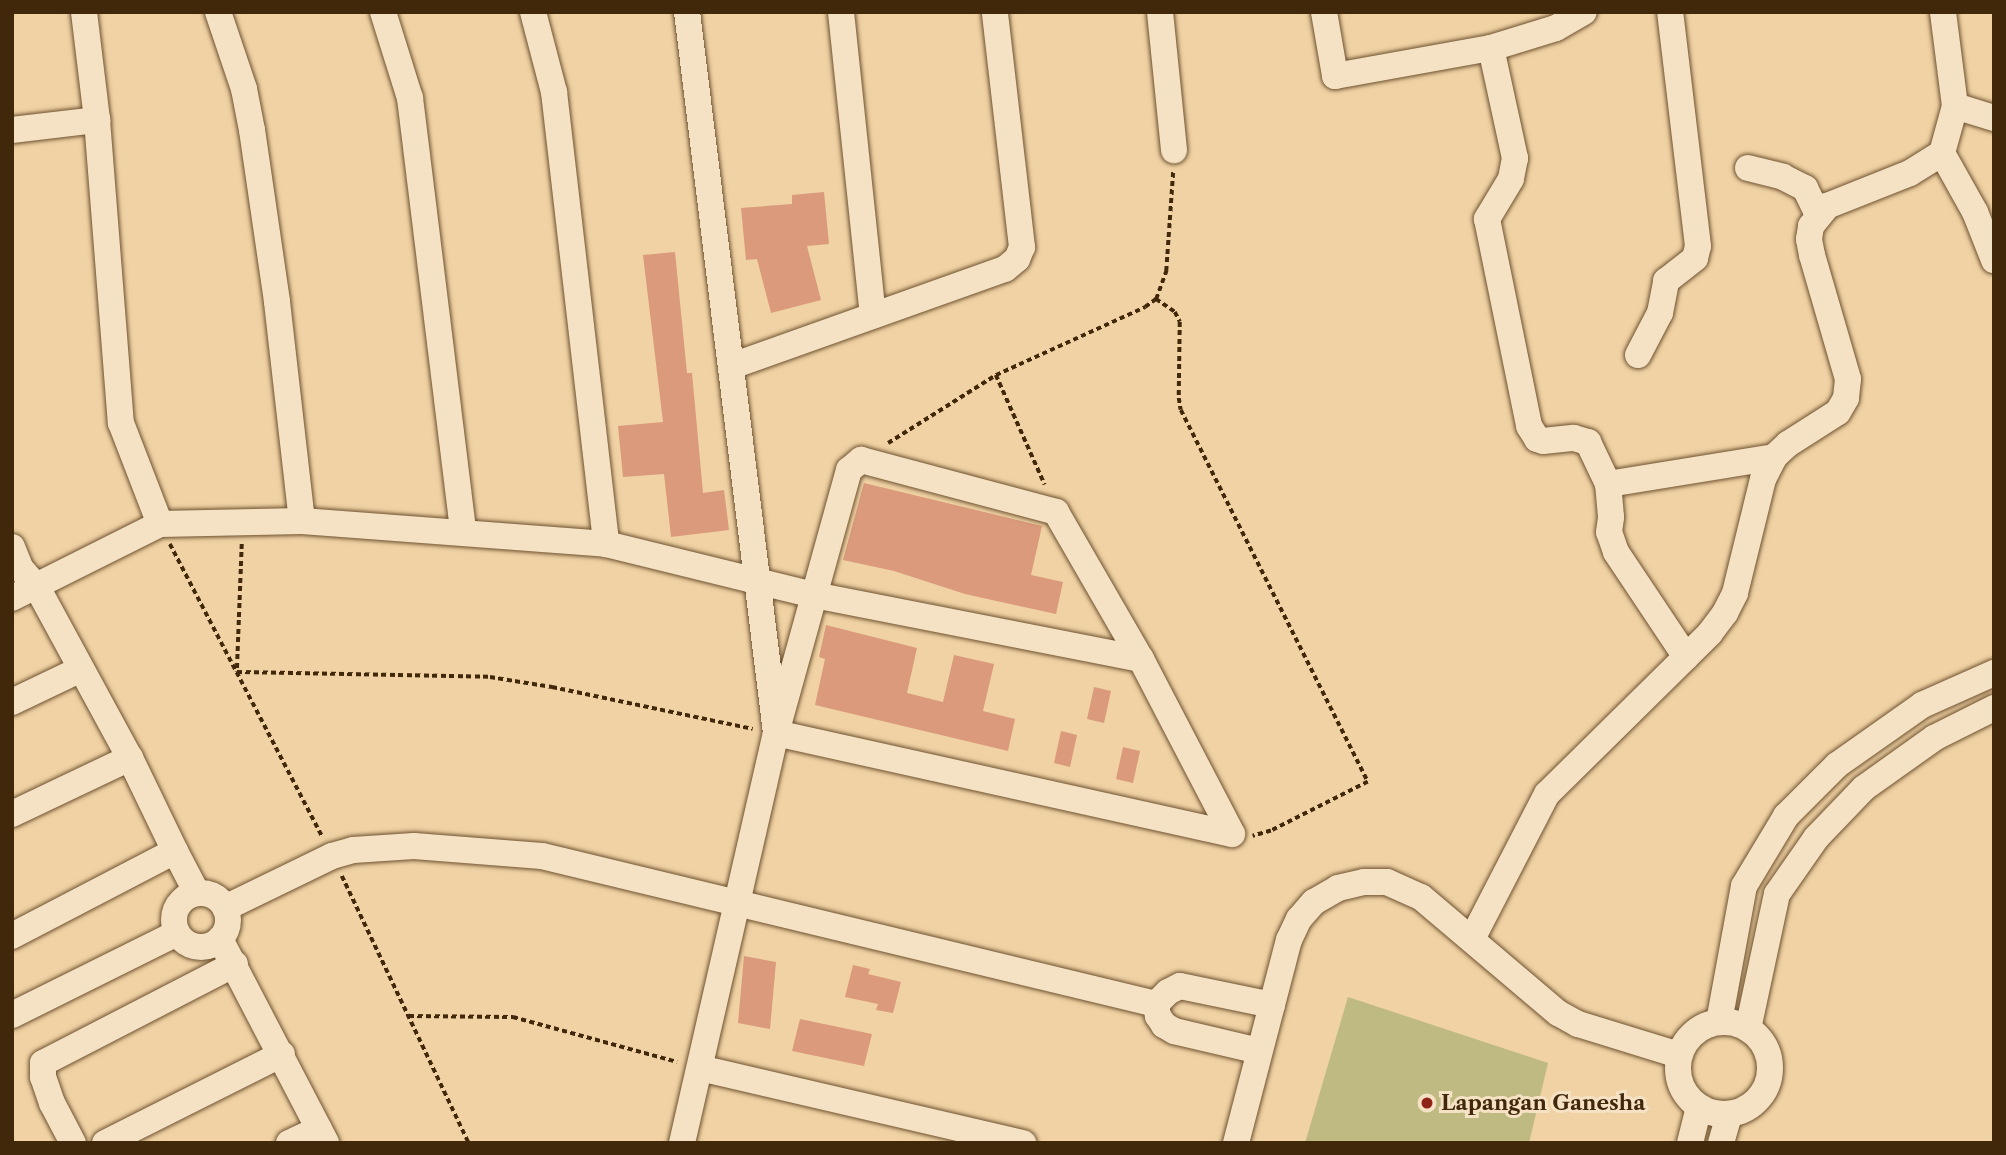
<!DOCTYPE html>
<style>
body{margin:0}
#map{position:relative;width:2006px;height:1155px;overflow:hidden;background:#f0d2a4;font-family:"Libre Caslon Text",serif}
div>[style]{position:absolute}
.green>*{inset:0;background:#beba82}
.building>*{inset:0;background:#da9a7b}
.path>*{height:3.5px;margin-top:-1.75px;transform-origin:0;background:repeating-linear-gradient(90deg,#42280a 0 5px,transparent 0 8.5px)}
.roads{filter:drop-shadow(0 0 2px #6e5230) drop-shadow(0 0 2px #6e5230)}
.minor>*{height:26px;margin:-13px;padding:0 13px;transform-origin:13px;border-radius:13px;background:#f5e2c4}
.minor>.ring{margin:-13px;padding:0;box-sizing:content-box;background:none;border:26px solid #f5e2c4;border-radius:50%}
.dots>*{width:19px;height:19px;translate:-50% -50%;box-sizing:border-box;border:4px solid #f5e2c4;border-radius:50%}
span{translate:-50% -50%;white-space:nowrap;text-align:center;line-height:1.15;-webkit-text-stroke:6px #f5e2c4;paint-order:stroke}
.poi-label{font-size:21px;color:#42280a;font-weight:700}
.left{translate:0 -50%;text-align:left}
.frame{position:absolute;inset:0;border:14px solid #42280a;pointer-events:none}
</style>
<div id="map">
<div class="green">
<i style="clip-path:polygon(1348px 997px,1548px 1063px,1529px 1143px,1305px 1143px)"></i>
</div>
<div class="building">
<i style="clip-path:polygon(824px 192px,829px 244px,807px 246px,821px 300px,771px 313px,757px 259px,746px 260px,741px 208px,792px 204px,792px 195px)"></i>
<i style="clip-path:polygon(675px 252px,687px 373px,692px 373px,703px 493px,724px 490px,729px 530px,671px 537px,664px 474px,623px 477px,618px 426px,663px 422px,643px 255px)"></i>
<i style="clip-path:polygon(864px 483px,1042px 526px,1031px 575px,1063px 582px,1056px 614px,965px 594px,894px 571px,843px 560px)"></i>
<i style="clip-path:polygon(826px 625px,917px 648px,907px 693px,943px 702px,954px 655px,994px 664px,983px 711px,1015px 719px,1008px 751px,815px 705px,825px 659px,819px 657px)"></i>
<i style="clip-path:polygon(1094px 687px,1111px 691px,1104px 723px,1087px 719px)"></i>
<i style="clip-path:polygon(1061px 731px,1077px 735px,1070px 767px,1054px 763px)"></i>
<i style="clip-path:polygon(1123px 747px,1140px 751px,1133px 783px,1116px 779px)"></i>
<i style="clip-path:polygon(744px 956px,776px 962px,770px 1029px,738px 1023px)"></i>
<i style="clip-path:polygon(853px 965px,870px 969px,868px 974px,901px 982px,893px 1013px,876px 1010px,878px 1004px,845px 997px)"></i>
<i style="clip-path:polygon(800px 1019px,872px 1034px,864px 1066px,792px 1051px)"></i>
</div>
<div class="path">
<i style="left:1156px;top:299px;width:23px;rotate:34deg"></i>
<i style="left:1175px;top:312px;width:11px;rotate:63deg"></i>
<i style="left:1180px;top:322px;width:76px;rotate:90.8deg"></i>
<i style="left:1179px;top:398px;width:12px;rotate:81deg"></i>
<i style="left:1181px;top:410px;width:416px;rotate:63.3deg"></i>
<i style="left:1368px;top:782px;width:109px;rotate:153.2deg"></i>
<i style="left:1271px;top:831px;width:19px;rotate:164deg"></i>
<i style="left:996px;top:375px;width:120px;rotate:66deg"></i>
<i style="left:888px;top:443px;width:128px;rotate:-32.2deg"></i>
<i style="left:996px;top:375px;width:164px;rotate:-24.5deg"></i>
<i style="left:1145px;top:307px;width:14px;rotate:-36deg"></i>
<i style="left:1156px;top:299px;width:30px;rotate:-70deg"></i>
<i style="left:1166px;top:271px;width:101px;rotate:-86deg"></i>
<i style="left:170px;top:544px;width:331px;rotate:62.5deg"></i>
<i style="left:242px;top:544px;width:128px;rotate:92.2deg"></i>
<i style="left:237px;top:672px;width:253px;rotate:1.1deg"></i>
<i style="left:490px;top:677px;width:63px;rotate:9.2deg"></i>
<i style="left:552px;top:687px;width:205px;rotate:11.8deg"></i>
<i style="left:342px;top:876px;width:296px;rotate:64.6deg"></i>
<i style="left:409px;top:1016px;width:104px;rotate:0.6deg"></i>
<i style="left:513px;top:1017px;width:170px;rotate:15.3deg"></i>
</div>
<div class="roads">
<div class="minor">
<i style="left:84px;top:12px;width:109px;rotate:83.1deg"></i>
<i style="left:97px;top:120px;width:304px;rotate:85.5deg"></i>
<i style="left:121px;top:423px;width:108px;rotate:68.9deg"></i>
<i style="left:218px;top:12px;width:81px;rotate:71.3deg"></i>
<i style="left:244px;top:89px;width:42px;rotate:79deg"></i>
<i style="left:252px;top:130px;width:174px;rotate:81.7deg"></i>
<i style="left:277px;top:302px;width:220px;rotate:83.5deg"></i>
<i style="left:383px;top:12px;width:90px;rotate:72.6deg"></i>
<i style="left:410px;top:98px;width:436px;rotate:83deg"></i>
<i style="left:533px;top:12px;width:83px;rotate:75.3deg"></i>
<i style="left:554px;top:92px;width:455px;rotate:83.4deg"></i>
<i style="left:687px;top:12px;width:726px;rotate:82.96deg"></i>
<i style="left:776px;top:733px;width:467px;rotate:12.5deg"></i>
<i style="left:841px;top:12px;width:305px;rotate:84deg"></i>
<i style="left:1160px;top:12px;width:139px;rotate:84.2deg"></i>
<i style="left:1324px;top:12px;width:65px;rotate:80.2deg"></i>
<i style="left:1335px;top:76px;width:158px;rotate:-10.2deg"></i>
<i style="left:1491px;top:48px;width:68px;rotate:-17.1deg"></i>
<i style="left:1556px;top:28px;width:32px;rotate:-30deg"></i>
<i style="left:1491px;top:48px;width:113px;rotate:77.7deg"></i>
<i style="left:1515px;top:158px;width:21px;rotate:101deg"></i>
<i style="left:1511px;top:179px;width:47px;rotate:121deg"></i>
<i style="left:1487px;top:219px;width:211px;rotate:78.5deg"></i>
<i style="left:1529px;top:426px;width:15px;rotate:58deg"></i>
<i style="left:1537px;top:439px;width:6px;rotate:18deg"></i>
<i style="left:1543px;top:441px;width:31px;rotate:-6deg"></i>
<i style="left:1574px;top:438px;width:15px;rotate:16deg"></i>
<i style="left:1588px;top:442px;width:47px;rotate:64.5deg"></i>
<i style="left:1955px;top:106px;width:41px;rotate:17.1deg"></i>
<i style="left:12px;top:130px;width:86px;rotate:-6.7deg"></i>
<i style="left:1942px;top:153px;width:68px;rotate:60.8deg"></i>
<i style="left:1975px;top:212px;width:52px;rotate:68.4deg"></i>
<i style="left:1748px;top:168px;width:36px;rotate:14deg"></i>
<i style="left:1783px;top:177px;width:25px;rotate:27deg"></i>
<i style="left:1805px;top:188px;width:30px;rotate:64deg"></i>
<i style="left:1638px;top:355px;width:47px;rotate:-62.4deg"></i>
<i style="left:1660px;top:313px;width:33px;rotate:-79deg"></i>
<i style="left:1666px;top:281px;width:37px;rotate:-38deg"></i>
<i style="left:1695px;top:258px;width:12px;rotate:-76deg"></i>
<i style="left:1698px;top:246px;width:236px;rotate:-96.8deg"></i>
<i style="left:732px;top:366px;width:290px;rotate:-19.6deg"></i>
<i style="left:1005px;top:269px;width:16px;rotate:-40deg"></i>
<i style="left:1017px;top:259px;width:13px;rotate:-67deg"></i>
<i style="left:1022px;top:247px;width:237px;rotate:-96.6deg"></i>
<i style="left:12px;top:547px;width:24px;rotate:68deg"></i>
<i style="left:21px;top:569px;width:24px;rotate:48deg"></i>
<i style="left:37px;top:587px;width:195px;rotate:61.5deg"></i>
<i style="left:130px;top:758px;width:103px;rotate:64.2deg"></i>
<i style="left:175px;top:851px;width:184px;rotate:152.5deg"></i>
<i style="left:12px;top:598px;width:165px;rotate:-26.6deg"></i>
<i style="left:160px;top:524px;width:142px;rotate:-1.2deg"></i>
<i style="left:302px;top:521px;width:305px;rotate:4.3deg"></i>
<i style="left:606px;top:544px;width:214px;rotate:13.8deg"></i>
<i style="left:814px;top:595px;width:333px;rotate:11.1deg"></i>
<i style="left:1686px;top:657px;width:126px;rotate:-123.7deg"></i>
<i style="left:1616px;top:552px;width:21px;rotate:-109deg"></i>
<i style="left:1609px;top:532px;width:15px;rotate:-82deg"></i>
<i style="left:1611px;top:517px;width:33px;rotate:-95deg"></i>
<i style="left:1608px;top:484px;width:168px;rotate:-9.2deg"></i>
<i style="left:12px;top:702px;width:76px;rotate:-25.6deg"></i>
<i style="left:12px;top:814px;width:131px;rotate:-25.4deg"></i>
<i style="left:175px;top:851px;width:47px;rotate:62.4deg"></i>
<i class="ring" style="left:174px;top:893px;width:28px;height:28px"></i>
<i style="left:225px;top:908px;width:119px;rotate:-25.9deg"></i>
<i style="left:332px;top:856px;width:22px;rotate:-16deg"></i>
<i style="left:353px;top:850px;width:61px;rotate:-3.8deg"></i>
<i style="left:414px;top:846px;width:128px;rotate:4.5deg"></i>
<i style="left:542px;top:856px;width:632px;rotate:13.55deg"></i>
<i style="left:220px;top:939px;width:230px;rotate:62.5deg"></i>
<i style="left:1472px;top:939px;width:163px;rotate:-62.7deg"></i>
<i style="left:1547px;top:794px;width:229px;rotate:-44.6deg"></i>
<i style="left:1710px;top:633px;width:25px;rotate:-53deg"></i>
<i style="left:1725px;top:613px;width:22px;rotate:-63deg"></i>
<i style="left:1735px;top:593px;width:117px;rotate:-76.2deg"></i>
<i style="left:1763px;top:479px;width:25px;rotate:-63deg"></i>
<i style="left:1774px;top:457px;width:19px;rotate:-43deg"></i>
<i style="left:1788px;top:444px;width:59px;rotate:-32.6deg"></i>
<i style="left:1838px;top:412px;width:16px;rotate:-60deg"></i>
<i style="left:1846px;top:398px;width:19px;rotate:-84deg"></i>
<i style="left:1848px;top:379px;width:129px;rotate:-106.2deg"></i>
<i style="left:1812px;top:255px;width:16px;rotate:-101deg"></i>
<i style="left:1809px;top:239px;width:13px;rotate:-81deg"></i>
<i style="left:1811px;top:226px;width:26px;rotate:-51deg"></i>
<i style="left:1827px;top:206px;width:89px;rotate:-21.7deg"></i>
<i style="left:1910px;top:173px;width:38px;rotate:-32deg"></i>
<i style="left:1942px;top:153px;width:49px;rotate:-74.5deg"></i>
<i style="left:1955px;top:106px;width:95px;rotate:-97.3deg"></i>
<i style="left:1156px;top:1004px;width:17px;rotate:-45deg"></i>
<i style="left:1168px;top:992px;width:13px;rotate:-27deg"></i>
<i style="left:1180px;top:986px;width:94px;rotate:11.7deg"></i>
<i style="left:1156px;top:1004px;width:12px;rotate:81deg"></i>
<i style="left:1158px;top:1016px;width:11px;rotate:56deg"></i>
<i style="left:1164px;top:1025px;width:12px;rotate:31deg"></i>
<i style="left:1174px;top:1031px;width:87px;rotate:13.2deg"></i>
<i style="left:12px;top:1015px;width:184px;rotate:-26.4deg"></i>
<i style="left:1719px;top:1022px;width:138px;rotate:-79.6deg"></i>
<i style="left:1744px;top:886px;width:82px;rotate:-59deg"></i>
<i style="left:1786px;top:816px;width:72px;rotate:-45deg"></i>
<i style="left:1837px;top:765px;width:104px;rotate:-35.2deg"></i>
<i style="left:1922px;top:705px;width:79px;rotate:-24deg"></i>
<i class="ring" style="left:1678px;top:1022px;width:66px;height:66px"></i>
<i style="left:1748px;top:1029px;width:138px;rotate:-77.9deg"></i>
<i style="left:1777px;top:894px;width:68px;rotate:-55.1deg"></i>
<i style="left:1816px;top:838px;width:69px;rotate:-46.2deg"></i>
<i style="left:1864px;top:788px;width:86px;rotate:-35.5deg"></i>
<i style="left:1934px;top:738px;width:67px;rotate:-26.6deg"></i>
<i style="left:700px;top:1068px;width:332px;rotate:13.1deg"></i>
<i style="left:73px;top:1143px;width:45px;rotate:-117.7deg"></i>
<i style="left:52px;top:1103px;width:28px;rotate:-109deg"></i>
<i style="left:43px;top:1077px;width:14px;rotate:-90deg"></i>
<i style="left:43px;top:1063px;width:216px;rotate:-27.3deg"></i>
<i style="left:105px;top:1143px;width:198px;rotate:-26.7deg"></i>
<i style="left:289px;top:1143px;width:33px;rotate:-25deg"></i>
<i style="left:682px;top:1143px;width:421px;rotate:-77.1deg"></i>
<i style="left:776px;top:733px;width:273px;rotate:-74.5deg"></i>
<i style="left:849px;top:470px;width:16px;rotate:-40deg"></i>
<i style="left:861px;top:460px;width:202px;rotate:14.9deg"></i>
<i style="left:1056px;top:512px;width:170px;rotate:60deg"></i>
<i style="left:1141px;top:659px;width:197px;rotate:62.5deg"></i>
<i style="left:1236px;top:1143px;width:210px;rotate:-75.4deg"></i>
<i style="left:1289px;top:940px;width:23px;rotate:-65deg"></i>
<i style="left:1299px;top:919px;width:23px;rotate:-49deg"></i>
<i style="left:1314px;top:902px;width:28px;rotate:-30deg"></i>
<i style="left:1338px;top:888px;width:27px;rotate:-13deg"></i>
<i style="left:1364px;top:882px;width:23px"></i>
<i style="left:1387px;top:882px;width:37px;rotate:24deg"></i>
<i style="left:1421px;top:897px;width:180px;rotate:40.3deg"></i>
<i style="left:1558px;top:1013px;width:23px;rotate:29deg"></i>
<i style="left:1578px;top:1024px;width:106px;rotate:17.1deg"></i>
<i style="left:1690px;top:1143px;width:36px;rotate:-76deg"></i>
<i style="left:1721px;top:1143px;width:29px;rotate:-74deg"></i>
</div>
</div>
<div class="dots">
<i style="left:1427px;top:1103px;background:#8f2418"></i>
</div>
<div class="poi-label">
<span class="left" style="left:1441px;top:1103px">Lapangan Ganesha</span>
</div>
<div class="frame"></div>
</div>
